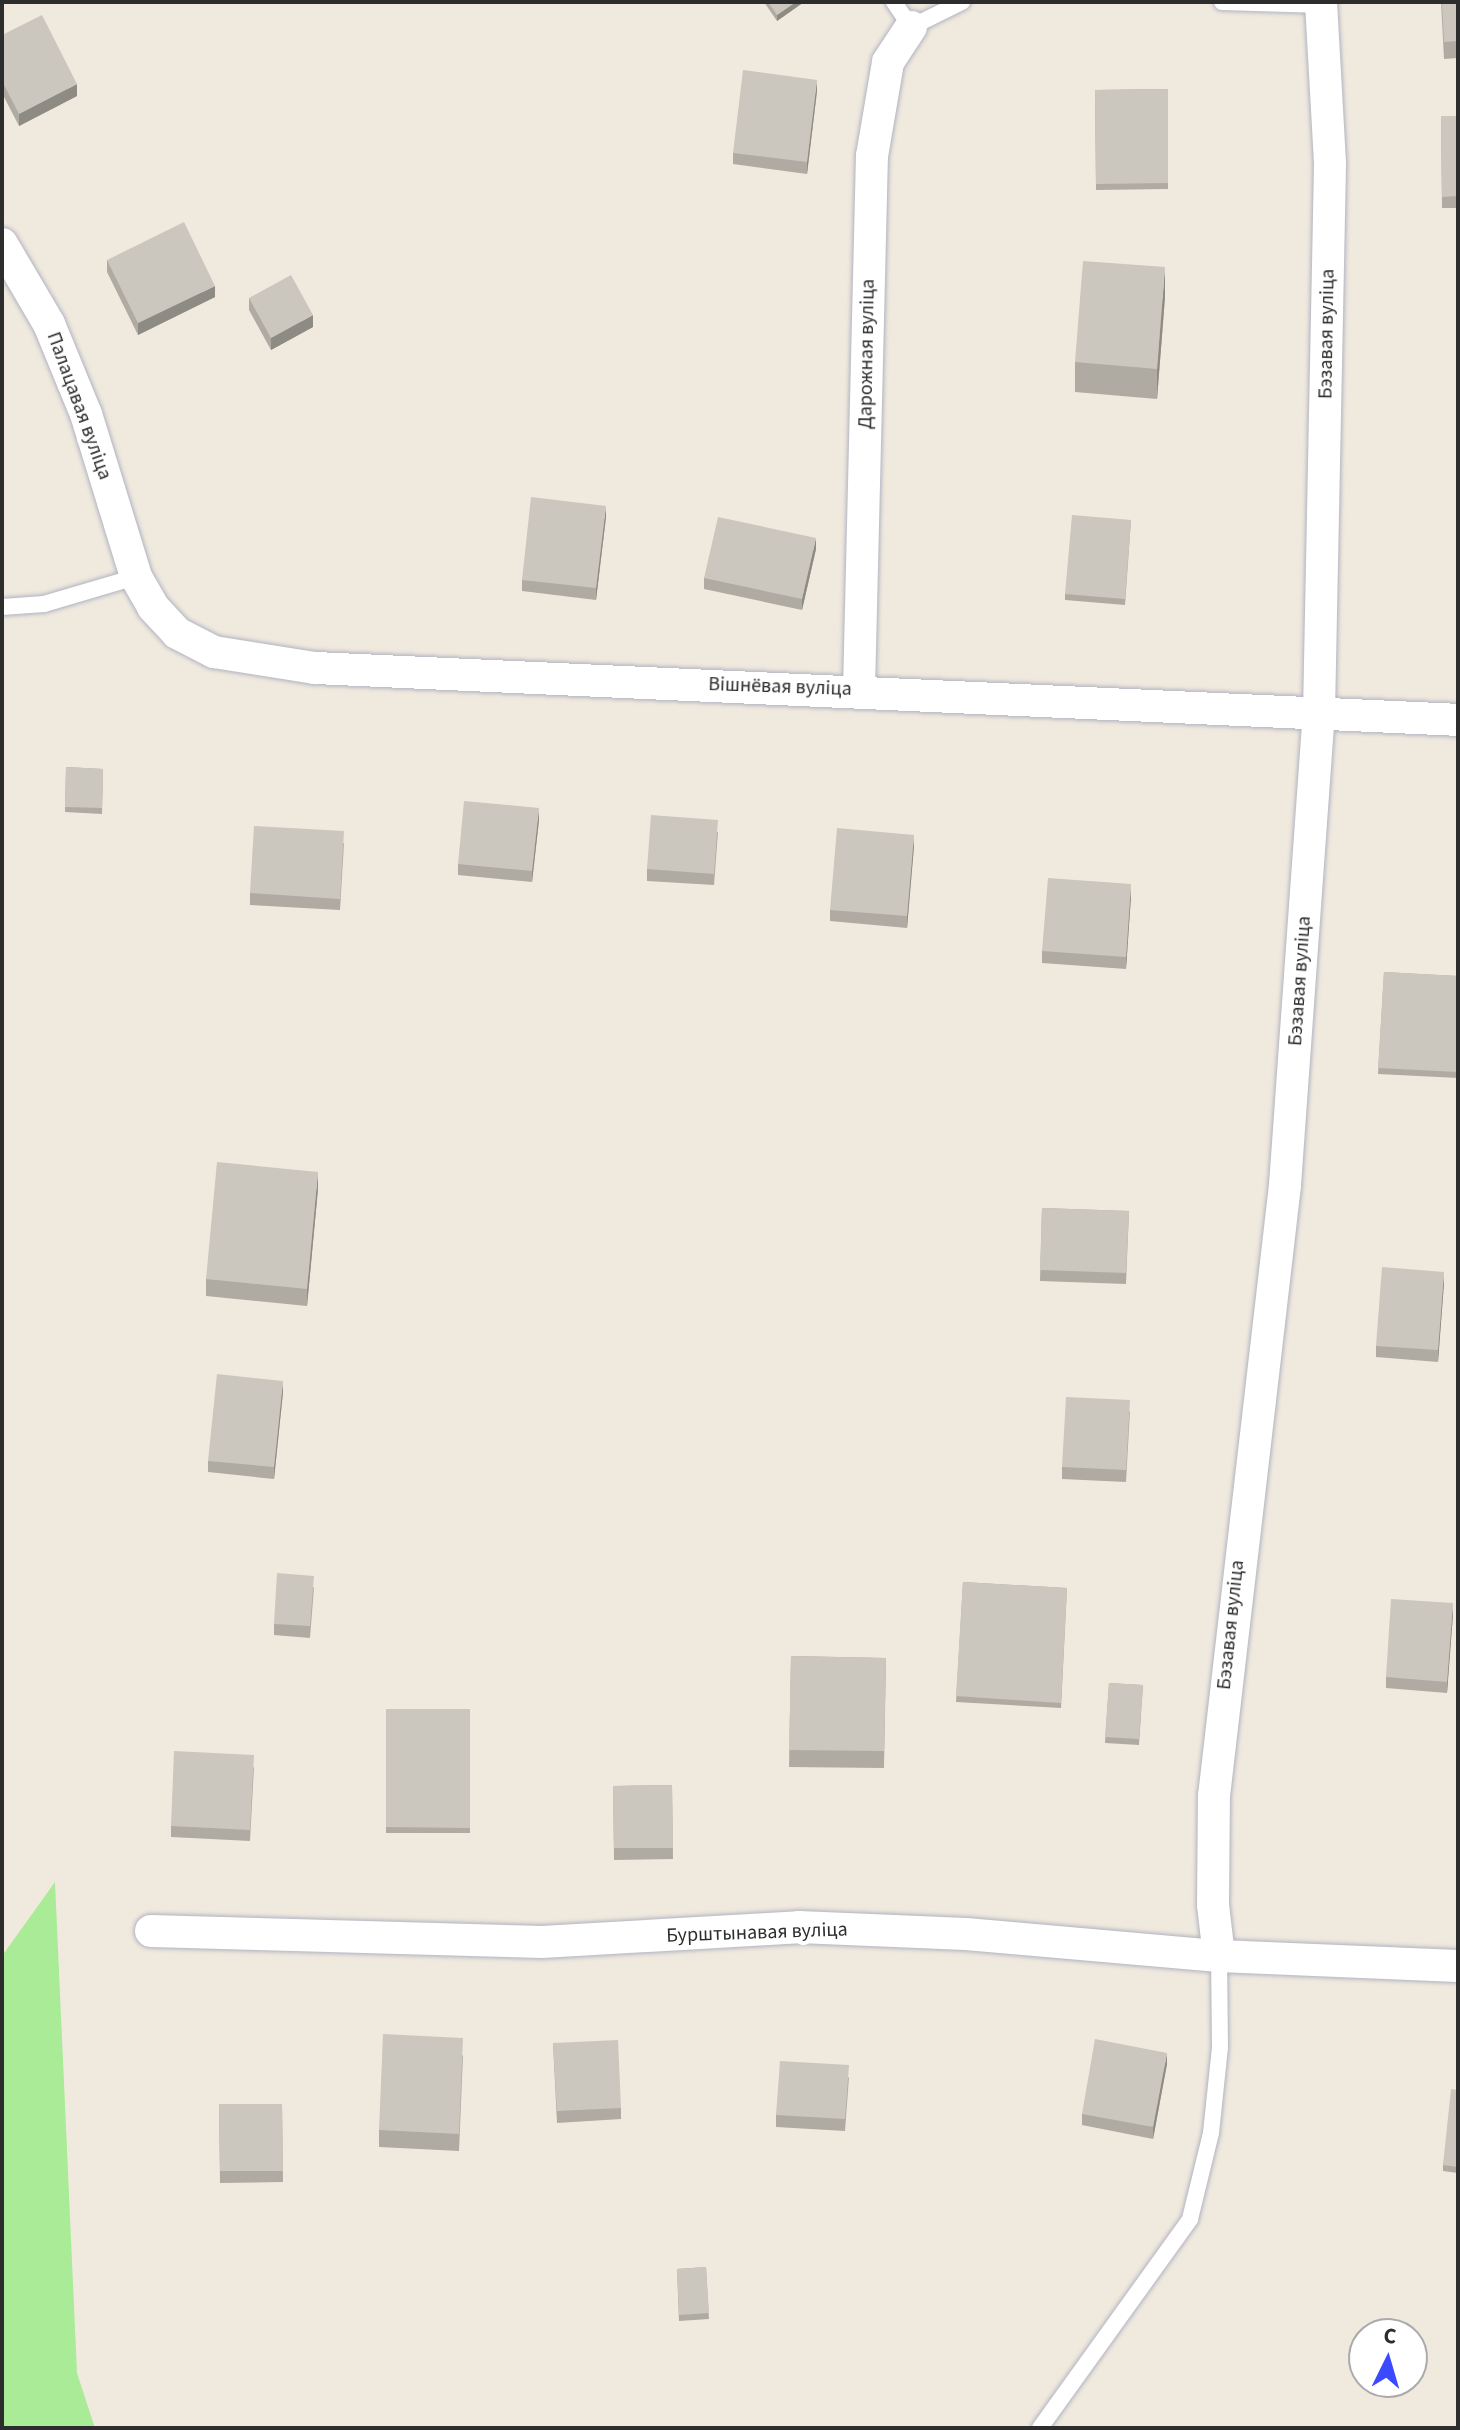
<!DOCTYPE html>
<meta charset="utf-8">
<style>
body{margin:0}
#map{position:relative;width:1460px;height:2430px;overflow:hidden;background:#f0eade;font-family:"Source Sans 3",sans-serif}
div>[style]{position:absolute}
.green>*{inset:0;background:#a9eb96}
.roads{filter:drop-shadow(0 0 2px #b2b3c2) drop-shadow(0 0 2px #b2b3c2)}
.lane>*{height:16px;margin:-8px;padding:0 8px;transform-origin:8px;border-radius:8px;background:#fff}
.street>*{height:32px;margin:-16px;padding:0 16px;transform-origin:16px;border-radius:16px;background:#fff}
.wall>*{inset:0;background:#afaba3}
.shaded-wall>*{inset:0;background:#8e8b85}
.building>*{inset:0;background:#cbc7be}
span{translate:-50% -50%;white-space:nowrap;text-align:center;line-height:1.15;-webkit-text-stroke:8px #fff;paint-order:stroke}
.street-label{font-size:20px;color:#2d2d2d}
.frame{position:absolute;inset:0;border:4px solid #2d2d2d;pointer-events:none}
.north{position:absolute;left:1348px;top:2318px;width:80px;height:80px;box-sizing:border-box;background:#fff;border:2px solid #ababab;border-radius:50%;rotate:5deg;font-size:22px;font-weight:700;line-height:32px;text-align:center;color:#2d2d2d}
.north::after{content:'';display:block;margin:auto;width:28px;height:36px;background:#3c4aff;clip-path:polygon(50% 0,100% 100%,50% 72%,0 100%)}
</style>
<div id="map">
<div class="green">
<i style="clip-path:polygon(55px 1882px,77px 2373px,95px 2428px,2px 2428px,2px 1956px)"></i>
</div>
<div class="roads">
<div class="lane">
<i style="left:894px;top:2px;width:30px;rotate:56deg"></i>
<i style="left:911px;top:27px;width:57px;rotate:-26.1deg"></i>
<i style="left:1222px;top:2px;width:100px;rotate:1.7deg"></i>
<i style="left:2px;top:607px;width:42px;rotate:-4.1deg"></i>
<i style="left:44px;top:604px;width:96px;rotate:-16.4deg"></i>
<i style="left:1040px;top:2428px;width:257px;rotate:-54.3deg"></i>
<i style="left:1190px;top:2219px;width:89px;rotate:-76.3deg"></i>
<i style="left:1211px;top:2133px;width:85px;rotate:-84deg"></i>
<i style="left:1220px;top:2048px;width:92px;rotate:-90.6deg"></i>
</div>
<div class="street">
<i style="left:2px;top:244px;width:93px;rotate:59.6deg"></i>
<i style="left:49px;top:324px;width:97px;rotate:67.7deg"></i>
<i style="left:86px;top:414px;width:170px;rotate:72.9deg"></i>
<i style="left:136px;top:577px;width:34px;rotate:60deg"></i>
<i style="left:153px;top:607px;width:35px;rotate:47deg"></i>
<i style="left:177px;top:633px;width:42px;rotate:27.2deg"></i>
<i style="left:214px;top:652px;width:102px;rotate:9deg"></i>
<i style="left:315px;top:668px;width:1144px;rotate:2.6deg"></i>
<i style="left:859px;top:690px;width:534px;rotate:-88.61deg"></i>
<i style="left:872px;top:156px;width:95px;rotate:-80.3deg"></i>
<i style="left:888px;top:62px;width:42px;rotate:-56.7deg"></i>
<i style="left:151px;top:1931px;width:391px;rotate:1.6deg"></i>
<i style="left:542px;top:1942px;width:257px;rotate:-3.3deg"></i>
<i style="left:799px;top:1927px;width:167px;rotate:2.4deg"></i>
<i style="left:966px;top:1934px;width:254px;rotate:5deg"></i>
<i style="left:1219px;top:1956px;width:239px;rotate:2.4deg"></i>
<i style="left:1219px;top:1956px;width:51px;rotate:-96.7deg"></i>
<i style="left:1213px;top:1905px;width:109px;rotate:-89.5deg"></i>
<i style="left:1214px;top:1796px;width:615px;rotate:-83.37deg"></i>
<i style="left:1285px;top:1185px;width:473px;rotate:-85.9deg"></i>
<i style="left:1319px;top:713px;width:550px;rotate:-88.85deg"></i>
<i style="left:1330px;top:163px;width:161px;rotate:-93.2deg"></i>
</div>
</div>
<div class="wall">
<i style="clip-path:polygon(764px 2px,804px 2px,777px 21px)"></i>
<i style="clip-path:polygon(1441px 2px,1458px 2px,1458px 58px,1444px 59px)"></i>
<i style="clip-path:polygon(2px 35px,77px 96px,19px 126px,2px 93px)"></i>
<i style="clip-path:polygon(1168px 89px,1168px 189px,1096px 190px,1095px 90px)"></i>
<i style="clip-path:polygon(817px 91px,807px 174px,733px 164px,733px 153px)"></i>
<i style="clip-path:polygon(1441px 116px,1458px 116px,1458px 208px,1442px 208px)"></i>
<i style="clip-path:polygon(107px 260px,215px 297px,138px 335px,107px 272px)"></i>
<i style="clip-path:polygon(1165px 297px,1157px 399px,1075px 392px,1075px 362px)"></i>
<i style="clip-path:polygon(249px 298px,313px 327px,271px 350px,249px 310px)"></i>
<i style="clip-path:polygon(606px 517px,596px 600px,522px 591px,522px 580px)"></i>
<i style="clip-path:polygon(1131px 520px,1125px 605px,1065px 600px,1065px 594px)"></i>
<i style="clip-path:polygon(816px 549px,802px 610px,704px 589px,704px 578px)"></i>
<i style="clip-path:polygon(66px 767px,103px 769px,102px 814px,65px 812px)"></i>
<i style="clip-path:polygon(539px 820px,532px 882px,458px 875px,458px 864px)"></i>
<i style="clip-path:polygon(718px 832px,714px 885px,647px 881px,647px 869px)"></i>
<i style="clip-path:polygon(344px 843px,340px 910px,250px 905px,250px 893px)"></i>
<i style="clip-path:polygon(914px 846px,907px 928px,830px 921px,830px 910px)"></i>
<i style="clip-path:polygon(1131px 896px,1126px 969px,1042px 963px,1042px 951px)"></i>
<i style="clip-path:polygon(1384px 972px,1458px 976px,1458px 1078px,1378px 1074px)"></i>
<i style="clip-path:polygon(318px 1189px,307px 1306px,206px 1296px,206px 1279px)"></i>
<i style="clip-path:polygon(1042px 1208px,1129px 1211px,1126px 1284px,1040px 1281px)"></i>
<i style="clip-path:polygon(1444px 1283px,1438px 1362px,1376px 1357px,1376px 1346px)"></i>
<i style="clip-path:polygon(283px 1392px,274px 1479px,208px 1472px,208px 1461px)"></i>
<i style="clip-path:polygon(1130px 1411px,1126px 1482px,1062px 1479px,1062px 1467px)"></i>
<i style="clip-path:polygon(963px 1582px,1067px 1588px,1061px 1708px,956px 1702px)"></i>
<i style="clip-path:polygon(314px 1587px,310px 1638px,274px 1635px,274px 1624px)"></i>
<i style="clip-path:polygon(1453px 1614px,1447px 1693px,1386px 1688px,1386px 1677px)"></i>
<i style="clip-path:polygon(791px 1656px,886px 1658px,884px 1768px,789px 1767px)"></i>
<i style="clip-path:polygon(1109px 1683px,1143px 1685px,1139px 1745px,1105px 1743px)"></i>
<i style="clip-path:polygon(386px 1709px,470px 1709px,470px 1833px,386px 1833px)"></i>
<i style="clip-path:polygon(254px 1767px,250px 1841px,171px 1837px,171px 1826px)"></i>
<i style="clip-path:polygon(672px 1785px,673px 1859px,614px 1860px,613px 1786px)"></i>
<i style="clip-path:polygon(553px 2043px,621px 2108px,621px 2119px,557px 2123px)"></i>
<i style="clip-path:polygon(463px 2055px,459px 2151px,379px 2147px,379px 2130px)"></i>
<i style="clip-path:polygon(1167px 2064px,1153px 2139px,1082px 2125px,1082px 2114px)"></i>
<i style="clip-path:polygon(849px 2077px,845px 2131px,776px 2127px,776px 2115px)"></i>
<i style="clip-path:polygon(1458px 2090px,1458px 2173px,1443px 2171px,1443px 2165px)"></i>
<i style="clip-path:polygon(219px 2104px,282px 2104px,283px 2182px,220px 2183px)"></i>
<i style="clip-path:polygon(706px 2267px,709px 2319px,679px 2321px,677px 2269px)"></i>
</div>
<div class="shaded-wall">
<i style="clip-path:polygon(796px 2px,804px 2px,777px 21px,777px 15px)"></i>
<i style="clip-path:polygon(817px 80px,817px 91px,807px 174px,807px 162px)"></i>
<i style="clip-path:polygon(77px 84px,77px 96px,19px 126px,19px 114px)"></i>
<i style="clip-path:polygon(1165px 267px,1165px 297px,1157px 399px,1157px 369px)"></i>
<i style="clip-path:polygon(215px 286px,215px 297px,138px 335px,138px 323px)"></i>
<i style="clip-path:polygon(313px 315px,313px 327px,271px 350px,271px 338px)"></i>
<i style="clip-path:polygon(606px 506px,606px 517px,596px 600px,596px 588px)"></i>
<i style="clip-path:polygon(816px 538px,816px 549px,802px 610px,802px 599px)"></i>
<i style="clip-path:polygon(539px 808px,539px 820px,532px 882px,532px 871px)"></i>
<i style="clip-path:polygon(914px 835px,914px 846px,907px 928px,907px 916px)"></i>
<i style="clip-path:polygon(1131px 884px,1131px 896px,1126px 969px,1126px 957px)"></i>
<i style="clip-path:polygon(318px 1172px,318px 1189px,307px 1306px,307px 1289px)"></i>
<i style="clip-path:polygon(1444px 1272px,1444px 1283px,1438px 1362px,1438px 1350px)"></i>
<i style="clip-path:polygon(283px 1381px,283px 1392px,274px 1479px,274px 1467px)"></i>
<i style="clip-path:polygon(1453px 1603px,1453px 1614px,1447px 1693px,1447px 1682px)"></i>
<i style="clip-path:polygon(1167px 2053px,1167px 2064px,1153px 2139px,1153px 2127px)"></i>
</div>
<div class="building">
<i style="clip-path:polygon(768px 2px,796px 2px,777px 15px)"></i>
<i style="clip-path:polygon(1442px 2px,1458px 2px,1458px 41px,1444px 42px)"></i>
<i style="clip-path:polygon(42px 15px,77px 84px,19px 114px,2px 81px,2px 35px)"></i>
<i style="clip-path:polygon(743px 70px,817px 80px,807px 162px,733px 153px)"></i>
<i style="clip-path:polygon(1168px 89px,1168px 183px,1096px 184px,1095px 90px)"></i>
<i style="clip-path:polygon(1441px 116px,1458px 116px,1458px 196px,1442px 197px)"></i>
<i style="clip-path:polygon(184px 222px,215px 286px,138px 323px,107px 260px)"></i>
<i style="clip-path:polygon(1083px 261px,1165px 267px,1157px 369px,1075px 362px)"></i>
<i style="clip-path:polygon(291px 275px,313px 315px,271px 338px,249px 298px)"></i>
<i style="clip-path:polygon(531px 497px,606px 506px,596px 588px,522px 580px)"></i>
<i style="clip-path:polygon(1072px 515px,1131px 520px,1125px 599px,1065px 594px)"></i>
<i style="clip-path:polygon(718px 517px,816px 538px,802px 599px,704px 578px)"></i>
<i style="clip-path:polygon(66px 767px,103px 769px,102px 808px,65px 807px)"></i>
<i style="clip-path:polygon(464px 801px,539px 808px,532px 871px,458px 864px)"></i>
<i style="clip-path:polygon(651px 815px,718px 820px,714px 874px,647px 869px)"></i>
<i style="clip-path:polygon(254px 826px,344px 831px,340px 899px,250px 893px)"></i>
<i style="clip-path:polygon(837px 828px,914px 835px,907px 916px,830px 910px)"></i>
<i style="clip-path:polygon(1048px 878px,1131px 884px,1126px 957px,1042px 951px)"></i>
<i style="clip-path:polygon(1384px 972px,1458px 976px,1458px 1072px,1378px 1068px)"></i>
<i style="clip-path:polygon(217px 1162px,318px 1172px,307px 1289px,206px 1279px)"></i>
<i style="clip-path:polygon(1042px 1208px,1129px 1211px,1126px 1273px,1040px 1270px)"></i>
<i style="clip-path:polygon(1382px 1267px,1444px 1272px,1438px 1350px,1376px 1346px)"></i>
<i style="clip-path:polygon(217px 1374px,283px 1381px,274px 1467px,208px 1461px)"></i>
<i style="clip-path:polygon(1066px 1397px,1130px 1400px,1126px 1470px,1062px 1467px)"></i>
<i style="clip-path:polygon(277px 1573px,314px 1576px,310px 1626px,274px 1624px)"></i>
<i style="clip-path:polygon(963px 1582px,1067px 1588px,1061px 1703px,956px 1696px)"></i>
<i style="clip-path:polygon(1391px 1599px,1453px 1603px,1447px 1682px,1386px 1677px)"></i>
<i style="clip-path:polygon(791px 1656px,886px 1658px,884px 1751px,789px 1750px)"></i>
<i style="clip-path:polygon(1109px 1683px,1143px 1685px,1139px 1739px,1105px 1737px)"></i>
<i style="clip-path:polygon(386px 1709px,470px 1709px,470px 1828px,386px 1827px)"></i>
<i style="clip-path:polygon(174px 1751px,254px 1755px,250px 1830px,171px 1826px)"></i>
<i style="clip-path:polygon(672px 1785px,673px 1848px,614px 1848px,613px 1786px)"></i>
<i style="clip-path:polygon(383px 2034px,463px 2038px,459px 2134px,379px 2130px)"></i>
<i style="clip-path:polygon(1095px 2039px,1167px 2053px,1153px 2127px,1082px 2114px)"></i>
<i style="clip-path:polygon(618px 2040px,621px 2108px,557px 2111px,553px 2043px)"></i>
<i style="clip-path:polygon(780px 2061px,849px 2065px,845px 2119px,776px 2115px)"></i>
<i style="clip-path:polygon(1451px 2089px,1458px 2090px,1458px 2167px,1443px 2165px)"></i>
<i style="clip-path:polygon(219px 2104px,282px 2104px,283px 2171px,220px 2171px)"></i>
<i style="clip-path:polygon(706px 2267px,709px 2313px,679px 2315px,677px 2269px)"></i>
</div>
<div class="street-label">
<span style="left:1327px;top:334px;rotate:-89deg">Бэзавая вуліца</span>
<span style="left:867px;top:354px;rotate:-89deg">Дарожная вуліца</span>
<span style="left:79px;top:406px;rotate:70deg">Палацавая вуліца</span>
<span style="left:780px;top:687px;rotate:2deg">Вішнёвая вуліца</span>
<span style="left:1300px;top:981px;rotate:-86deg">Бэзавая вуліца</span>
<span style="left:1231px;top:1625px;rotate:-84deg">Бэзавая вуліца</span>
<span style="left:757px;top:1933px;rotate:-2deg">Бурштынавая вуліца</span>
</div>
<div class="frame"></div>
<div class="north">С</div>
</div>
